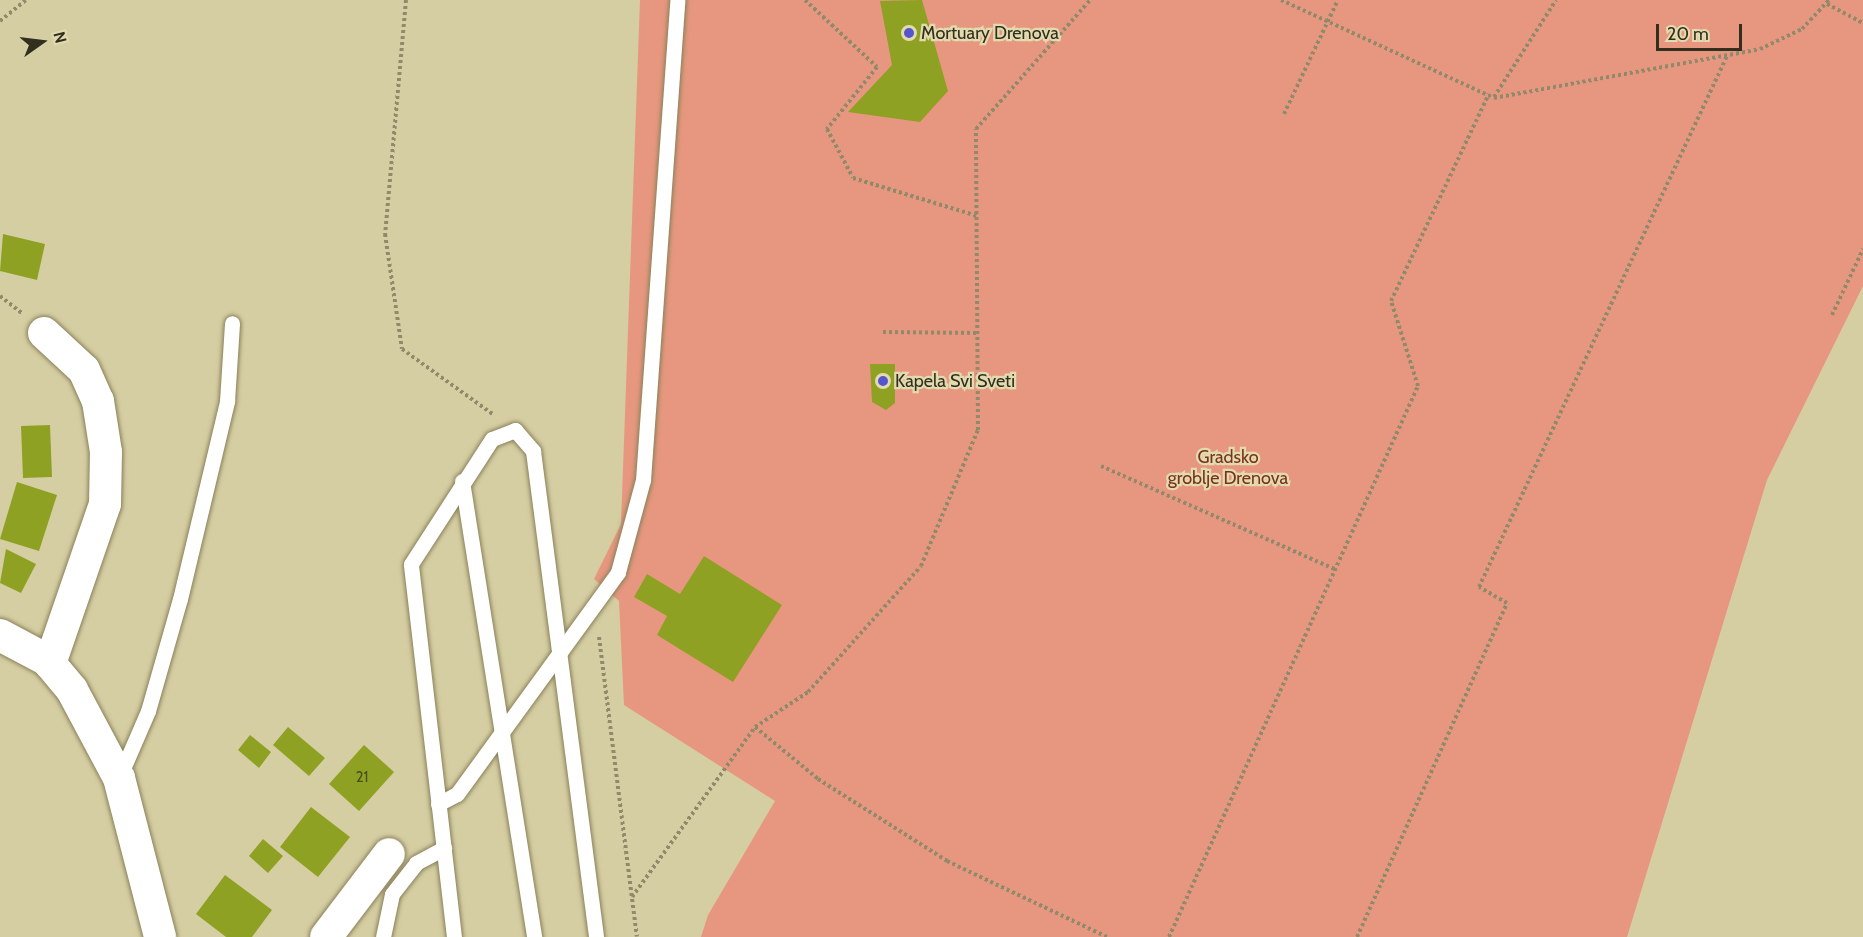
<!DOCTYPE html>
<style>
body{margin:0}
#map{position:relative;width:1863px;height:937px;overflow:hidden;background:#d6cea3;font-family:Cabin,sans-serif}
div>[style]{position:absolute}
.green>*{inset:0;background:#e7977f}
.building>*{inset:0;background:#8fa123}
.path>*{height:4px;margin-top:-2px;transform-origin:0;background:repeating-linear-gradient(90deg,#908a6a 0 3px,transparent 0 6px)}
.roads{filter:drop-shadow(0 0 2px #8a815a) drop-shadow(0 0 2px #8a815a)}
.service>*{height:15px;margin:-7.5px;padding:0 7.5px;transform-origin:7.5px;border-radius:7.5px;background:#fff}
.minor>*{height:32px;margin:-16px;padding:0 16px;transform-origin:16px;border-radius:16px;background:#fff}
.dots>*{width:16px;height:16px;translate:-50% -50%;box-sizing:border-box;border:3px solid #e3dbb0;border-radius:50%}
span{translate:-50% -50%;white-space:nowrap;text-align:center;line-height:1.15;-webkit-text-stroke:4.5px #e3dbb0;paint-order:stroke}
.number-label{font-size:15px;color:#494c1f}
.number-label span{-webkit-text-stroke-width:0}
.poi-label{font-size:18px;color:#322f1e}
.left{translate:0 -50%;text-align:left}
.park-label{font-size:18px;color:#79321d}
.north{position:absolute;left:12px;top:12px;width:60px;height:60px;-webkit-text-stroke:4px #e3dbb0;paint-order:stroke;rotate:76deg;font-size:16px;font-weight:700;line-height:24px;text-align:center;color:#322f1e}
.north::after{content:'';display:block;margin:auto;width:21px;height:27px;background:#322f1e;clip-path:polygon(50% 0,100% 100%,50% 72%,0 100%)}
.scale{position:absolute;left:1656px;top:24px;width:86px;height:27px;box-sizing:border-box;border:3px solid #322f1e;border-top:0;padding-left:8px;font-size:18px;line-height:21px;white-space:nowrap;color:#322f1e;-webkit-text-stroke:4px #e3dbb0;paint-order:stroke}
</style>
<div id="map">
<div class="green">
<i style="clip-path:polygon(640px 0,1863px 0,1863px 286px,1767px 480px,1627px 937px,701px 937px,708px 915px,775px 801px,624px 705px,619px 601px,594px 579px,621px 524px)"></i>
</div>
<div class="building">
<i style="clip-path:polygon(922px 0,948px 91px,920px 122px,848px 112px,892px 65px,880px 1px)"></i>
<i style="clip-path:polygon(3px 234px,45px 244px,37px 280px,0 271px)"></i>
<i style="clip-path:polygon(870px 364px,895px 364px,895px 403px,886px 410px,872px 402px)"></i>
<i style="clip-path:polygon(50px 425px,52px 477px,23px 478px,21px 426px)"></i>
<i style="clip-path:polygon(17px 482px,57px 495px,39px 551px,0 539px)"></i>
<i style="clip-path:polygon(6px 549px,36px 564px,21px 593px,0 583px)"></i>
<i style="clip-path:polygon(704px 556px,782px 605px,733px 682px,657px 635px,667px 616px,634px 597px,647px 574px,680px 594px)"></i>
<i style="clip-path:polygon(288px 727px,325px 758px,309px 776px,273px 745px)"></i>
<i style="clip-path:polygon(250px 735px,271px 752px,259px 768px,238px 750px)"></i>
<i style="clip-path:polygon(364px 745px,394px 772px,359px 811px,329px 784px)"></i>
<i style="clip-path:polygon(311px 807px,350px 837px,318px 877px,280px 847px)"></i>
<i style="clip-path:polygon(263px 839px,283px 856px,268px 873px,249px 856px)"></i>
<i style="clip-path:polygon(225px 875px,272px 910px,252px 937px,226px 937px,196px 914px)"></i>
</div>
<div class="path">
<i style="left:406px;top:0;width:235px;rotate:95.1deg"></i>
<i style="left:385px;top:234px;width:116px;rotate:81.6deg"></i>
<i style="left:402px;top:349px;width:113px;rotate:35.7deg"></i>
<i style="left:805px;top:0;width:98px;rotate:42.9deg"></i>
<i style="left:877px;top:67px;width:80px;rotate:128.9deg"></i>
<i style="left:827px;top:129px;width:55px;rotate:62deg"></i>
<i style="left:853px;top:178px;width:130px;rotate:17deg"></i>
<i style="left:1281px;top:0;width:234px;rotate:24.7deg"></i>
<i style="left:1494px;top:98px;width:270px;rotate:-10.4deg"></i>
<i style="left:1760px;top:49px;width:47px;rotate:-25.5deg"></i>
<i style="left:1802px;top:29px;width:40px;rotate:-47deg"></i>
<i style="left:1827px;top:4px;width:41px;rotate:27.8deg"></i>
<i style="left:0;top:21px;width:33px;rotate:-39deg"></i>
<i style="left:1494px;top:97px;width:115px;rotate:-57.4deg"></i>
<i style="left:1284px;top:114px;width:126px;rotate:-64.7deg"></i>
<i style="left:0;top:296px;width:29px;rotate:38deg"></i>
<i style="left:1832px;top:315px;width:73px;rotate:-64.8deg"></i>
<i style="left:883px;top:332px;width:95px;rotate:0.6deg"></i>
<i style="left:1101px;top:466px;width:256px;rotate:23.8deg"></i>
<i style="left:599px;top:637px;width:302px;rotate:82.8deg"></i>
<i style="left:755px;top:727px;width:82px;rotate:39.5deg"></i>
<i style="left:818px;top:779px;width:153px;rotate:32.4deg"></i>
<i style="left:947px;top:861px;width:177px;rotate:25.4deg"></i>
<i style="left:632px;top:897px;width:210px;rotate:-54.1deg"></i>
<i style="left:755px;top:727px;width:64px;rotate:-33.4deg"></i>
<i style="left:808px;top:692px;width:169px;rotate:-48.1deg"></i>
<i style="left:921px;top:566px;width:147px;rotate:-67.3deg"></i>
<i style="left:978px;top:430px;width:301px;rotate:-90.4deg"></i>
<i style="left:976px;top:129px;width:172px;rotate:-48.5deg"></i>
<i style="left:1169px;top:937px;width:605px;rotate:-65.68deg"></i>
<i style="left:1418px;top:386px;width:89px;rotate:-107.6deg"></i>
<i style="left:1391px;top:301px;width:229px;rotate:-64.7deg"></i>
<i style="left:1357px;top:937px;width:366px;rotate:-65.8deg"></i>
<i style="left:1507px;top:603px;width:32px;rotate:-150deg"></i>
<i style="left:1479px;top:587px;width:586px;rotate:-64.97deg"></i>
</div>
<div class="roads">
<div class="service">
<i style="left:462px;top:481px;width:462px;rotate:81deg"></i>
<i style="left:119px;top:778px;width:73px;rotate:-66.6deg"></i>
<i style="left:148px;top:711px;width:116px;rotate:-74.1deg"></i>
<i style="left:180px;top:599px;width:204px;rotate:-76.6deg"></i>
<i style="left:227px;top:401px;width:78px;rotate:-86.3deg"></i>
<i style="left:438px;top:804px;width:21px;rotate:-28deg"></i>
<i style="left:457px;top:794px;width:274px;rotate:-54deg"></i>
<i style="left:618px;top:572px;width:95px;rotate:-74.8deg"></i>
<i style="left:643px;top:480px;width:481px;rotate:-85.9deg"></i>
<i style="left:383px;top:937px;width:44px;rotate:-78.2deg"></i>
<i style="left:392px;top:894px;width:39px;rotate:-52deg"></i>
<i style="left:416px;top:863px;width:32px;rotate:-28deg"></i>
<i style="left:454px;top:937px;width:375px;rotate:-96.6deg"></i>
<i style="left:411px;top:564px;width:149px;rotate:-57.1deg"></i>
<i style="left:492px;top:439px;width:25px;rotate:-21deg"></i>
<i style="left:515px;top:430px;width:28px;rotate:49deg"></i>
<i style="left:533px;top:451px;width:490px;rotate:82.6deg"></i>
</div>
<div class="minor">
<i style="left:44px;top:333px;width:54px;rotate:42.8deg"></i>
<i style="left:84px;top:370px;width:34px;rotate:66deg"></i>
<i style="left:98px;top:401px;width:52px;rotate:81.1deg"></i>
<i style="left:106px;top:452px;width:52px;rotate:91.1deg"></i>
<i style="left:105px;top:504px;width:169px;rotate:109deg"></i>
<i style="left:0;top:635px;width:53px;rotate:28deg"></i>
<i style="left:47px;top:660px;width:39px;rotate:50deg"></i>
<i style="left:72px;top:690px;width:100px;rotate:61.9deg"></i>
<i style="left:119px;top:778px;width:164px;rotate:75.5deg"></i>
<i style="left:326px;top:937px;width:104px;rotate:-52.8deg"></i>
</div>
</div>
<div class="dots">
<i style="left:909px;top:33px;background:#5556cd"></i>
<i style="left:883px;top:381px;background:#5556cd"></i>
</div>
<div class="number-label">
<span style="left:362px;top:778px">21</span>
</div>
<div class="poi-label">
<span class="left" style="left:921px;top:33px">Mortuary Drenova</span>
<span class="left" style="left:895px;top:381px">Kapela Svi Sveti</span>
</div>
<div class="park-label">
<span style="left:1228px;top:468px">Gradsko<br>groblje Drenova</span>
</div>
<div class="north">N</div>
<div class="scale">20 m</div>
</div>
